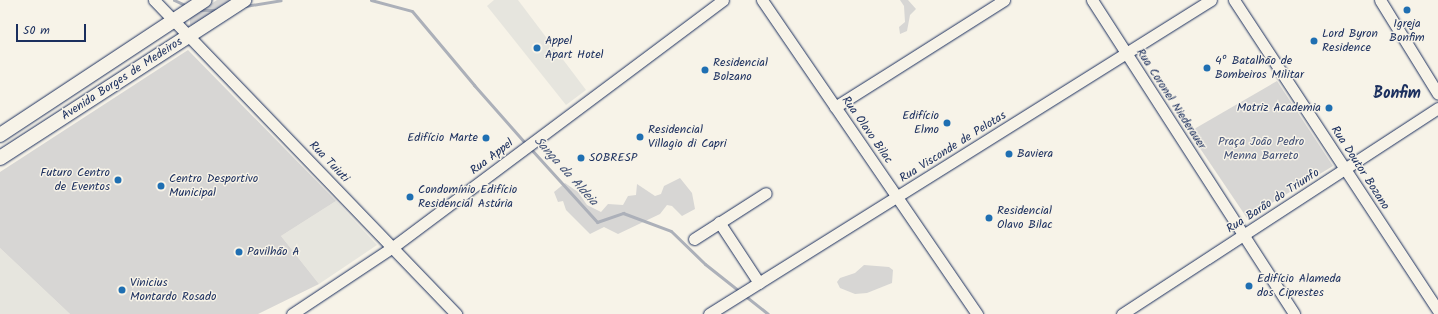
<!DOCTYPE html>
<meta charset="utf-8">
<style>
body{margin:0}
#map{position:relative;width:1438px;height:314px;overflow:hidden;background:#f7f3e8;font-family:Kalam,sans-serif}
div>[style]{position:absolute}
.built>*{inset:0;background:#e6e5de}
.green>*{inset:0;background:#d7d6d4}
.stream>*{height:3px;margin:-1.5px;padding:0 1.5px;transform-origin:1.5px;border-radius:1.5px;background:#acb0b9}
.roads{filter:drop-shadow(0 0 1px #1b2f5e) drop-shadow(0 0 1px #1b2f5e)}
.minor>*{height:11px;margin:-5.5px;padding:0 5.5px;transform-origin:5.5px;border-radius:5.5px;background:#f7f3e8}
.major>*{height:14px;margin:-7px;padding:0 7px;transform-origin:7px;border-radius:7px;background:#f7f3e8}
.dots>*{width:11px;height:11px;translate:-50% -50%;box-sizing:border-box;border:2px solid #f7f3e8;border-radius:50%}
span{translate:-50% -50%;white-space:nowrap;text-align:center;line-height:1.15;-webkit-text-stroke:3px #f7f3e8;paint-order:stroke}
.poi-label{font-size:12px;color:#1b2f5e}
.left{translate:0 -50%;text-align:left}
.right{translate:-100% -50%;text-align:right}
.street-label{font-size:12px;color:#1b2f5e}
.park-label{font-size:12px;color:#415076}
.water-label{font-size:13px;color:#465679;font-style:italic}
.district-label{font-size:16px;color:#1b2f5e;font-weight:700}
.scale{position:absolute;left:16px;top:24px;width:70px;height:18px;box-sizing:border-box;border:2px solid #1b2f5e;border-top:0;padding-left:5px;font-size:12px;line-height:14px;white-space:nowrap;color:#1b2f5e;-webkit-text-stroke:3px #f7f3e8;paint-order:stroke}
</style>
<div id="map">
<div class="built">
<i style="clip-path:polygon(494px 0,518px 0,586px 90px,566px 105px,487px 6px)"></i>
<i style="clip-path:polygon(336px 201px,377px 245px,319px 284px,281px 236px)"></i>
<i style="clip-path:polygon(0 248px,70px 314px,0 314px)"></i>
</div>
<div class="green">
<i style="clip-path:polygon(217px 0,233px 0,192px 26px,190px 25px,190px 18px)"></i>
<i style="clip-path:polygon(900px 0,908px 0,916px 9px,910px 15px,907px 31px,900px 34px,899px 27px,905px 22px,904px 6px)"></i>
<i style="clip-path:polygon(188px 50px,336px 201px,281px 236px,319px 284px,258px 314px,70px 314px,0 248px,0 172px)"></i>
<i style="clip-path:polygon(1277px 81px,1333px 166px,1247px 218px,1189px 132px)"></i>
<i style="clip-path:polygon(680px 178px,692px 193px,695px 209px,682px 216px,672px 206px,667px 205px,660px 214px,618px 234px,604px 227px,590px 234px,566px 210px,563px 201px,558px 202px,554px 192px,565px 183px,578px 192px,587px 205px,601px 212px,608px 204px,623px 205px,628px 196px,636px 195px,637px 184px,655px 196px,661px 194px,664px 186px)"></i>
<i style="clip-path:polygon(864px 265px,889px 267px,893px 270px,892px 283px,867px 293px,855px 294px,840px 288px,837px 282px,840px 278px,855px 273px)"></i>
</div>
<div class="stream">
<i style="left:174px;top:0;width:14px;rotate:25deg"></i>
<i style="left:371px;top:0;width:42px;rotate:15deg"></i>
<i style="left:412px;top:11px;width:97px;rotate:50deg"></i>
<i style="left:474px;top:85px;width:79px;rotate:48.6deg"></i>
<i style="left:245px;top:6px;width:36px;rotate:-9deg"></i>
<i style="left:196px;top:10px;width:22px"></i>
<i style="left:530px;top:148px;width:100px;rotate:47.8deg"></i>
<i style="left:597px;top:222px;width:28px;rotate:-19deg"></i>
<i style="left:623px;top:213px;width:51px;rotate:20.6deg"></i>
<i style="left:671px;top:231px;width:47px;rotate:44.1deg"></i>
<i style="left:705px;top:264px;width:80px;rotate:38.4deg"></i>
</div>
<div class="roads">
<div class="minor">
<i style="left:154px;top:0;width:436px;rotate:46.1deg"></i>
<i style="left:762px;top:0;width:381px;rotate:55.6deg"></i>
<i style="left:1092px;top:0;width:373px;rotate:57.2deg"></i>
<i style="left:1234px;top:0;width:371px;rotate:56.7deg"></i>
<i style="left:1380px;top:0;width:110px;rotate:58.3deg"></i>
<i style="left:835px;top:107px;width:200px;rotate:-32.3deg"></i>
<i style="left:719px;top:222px;width:73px;rotate:56.7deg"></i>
<i style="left:694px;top:239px;width:85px;rotate:-32.6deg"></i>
<i style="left:292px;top:314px;width:121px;rotate:-33.6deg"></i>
<i style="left:393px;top:247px;width:412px;rotate:-36.8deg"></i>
<i style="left:709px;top:314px;width:592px;rotate:-32.03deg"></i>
<i style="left:1122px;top:314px;width:377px;rotate:-33.1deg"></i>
</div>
<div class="major">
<i style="left:0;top:135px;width:245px;rotate:-33.4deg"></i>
<i style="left:0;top:158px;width:291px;rotate:-32.9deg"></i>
</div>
</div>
<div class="dots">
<i style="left:1407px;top:10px;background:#1f6fb2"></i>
<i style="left:1314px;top:41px;background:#1f6fb2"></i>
<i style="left:537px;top:48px;background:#1f6fb2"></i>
<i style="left:1207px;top:68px;background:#1f6fb2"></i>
<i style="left:705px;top:70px;background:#1f6fb2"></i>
<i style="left:1329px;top:108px;background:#1f6fb2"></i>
<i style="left:947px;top:123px;background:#1f6fb2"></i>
<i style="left:640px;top:137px;background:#1f6fb2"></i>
<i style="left:486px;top:138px;background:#1f6fb2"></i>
<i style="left:1009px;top:154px;background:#1f6fb2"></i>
<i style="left:581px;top:158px;background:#1f6fb2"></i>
<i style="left:118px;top:180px;background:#1f6fb2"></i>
<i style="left:161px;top:186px;background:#1f6fb2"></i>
<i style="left:410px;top:197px;background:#1f6fb2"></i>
<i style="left:989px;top:218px;background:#1f6fb2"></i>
<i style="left:239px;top:252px;background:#1f6fb2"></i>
<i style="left:1249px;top:286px;background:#1f6fb2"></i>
<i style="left:122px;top:290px;background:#1f6fb2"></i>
</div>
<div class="poi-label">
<span style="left:1407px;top:31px">Igreja<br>Bonfim</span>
<span class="left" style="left:1322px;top:41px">Lord Byron<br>Residence</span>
<span class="left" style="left:545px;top:48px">Appel<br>Apart Hotel</span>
<span class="left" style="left:1215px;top:68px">4º Batalhão de<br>Bombeiros Militar</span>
<span class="left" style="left:713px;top:70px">Residencial<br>Bolzano</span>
<span class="right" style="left:1321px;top:108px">Motriz Academia</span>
<span class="right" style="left:939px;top:123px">Edifício<br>Elmo</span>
<span class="left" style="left:648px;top:137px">Residencial<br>Villagio di Capri</span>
<span class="right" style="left:478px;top:138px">Edifício Marte</span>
<span class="left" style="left:1017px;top:154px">Baviera</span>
<span class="left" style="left:589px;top:158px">SOBRESP</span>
<span class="right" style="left:110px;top:180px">Futuro Centro<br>de Eventos</span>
<span class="left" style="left:169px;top:186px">Centro Desportivo<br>Municipal</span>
<span class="left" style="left:418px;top:197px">Condomínio Edifício<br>Residencial Astúria</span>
<span class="left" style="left:997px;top:218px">Residencial<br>Olavo Bilac</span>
<span class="left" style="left:247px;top:252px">Pavilhão A</span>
<span class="left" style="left:1257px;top:286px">Edifício Alameda<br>dos Ciprestes</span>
<span class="left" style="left:130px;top:290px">Vinicius<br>Montardo Rosado</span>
</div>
<div class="street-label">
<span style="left:122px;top:79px;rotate:-33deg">Avenida Borges de Medeiros</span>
<span style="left:1171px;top:99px;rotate:57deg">Rua Coronel Niederauer</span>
<span style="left:867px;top:130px;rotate:55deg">Rua Olavo Bilac</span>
<span style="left:953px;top:147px;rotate:-32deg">Rua Visconde de Pelotas</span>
<span style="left:492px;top:157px;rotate:-37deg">Rua Appel</span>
<span style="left:329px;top:162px;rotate:46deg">Rua Tuiuti</span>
<span style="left:1360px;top:168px;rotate:57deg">Rua Doutor Bozano</span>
<span style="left:1273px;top:201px;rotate:-33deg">Rua Barão do Triunfo</span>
</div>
<div class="park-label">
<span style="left:1261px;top:149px">Praça João Pedro<br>Menna Barreto</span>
</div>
<div class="water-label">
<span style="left:565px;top:172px;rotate:48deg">Sanga da Aldeia</span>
</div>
<div class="district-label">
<span style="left:1397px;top:94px">Bonfim</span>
</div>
<div class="scale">50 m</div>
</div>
